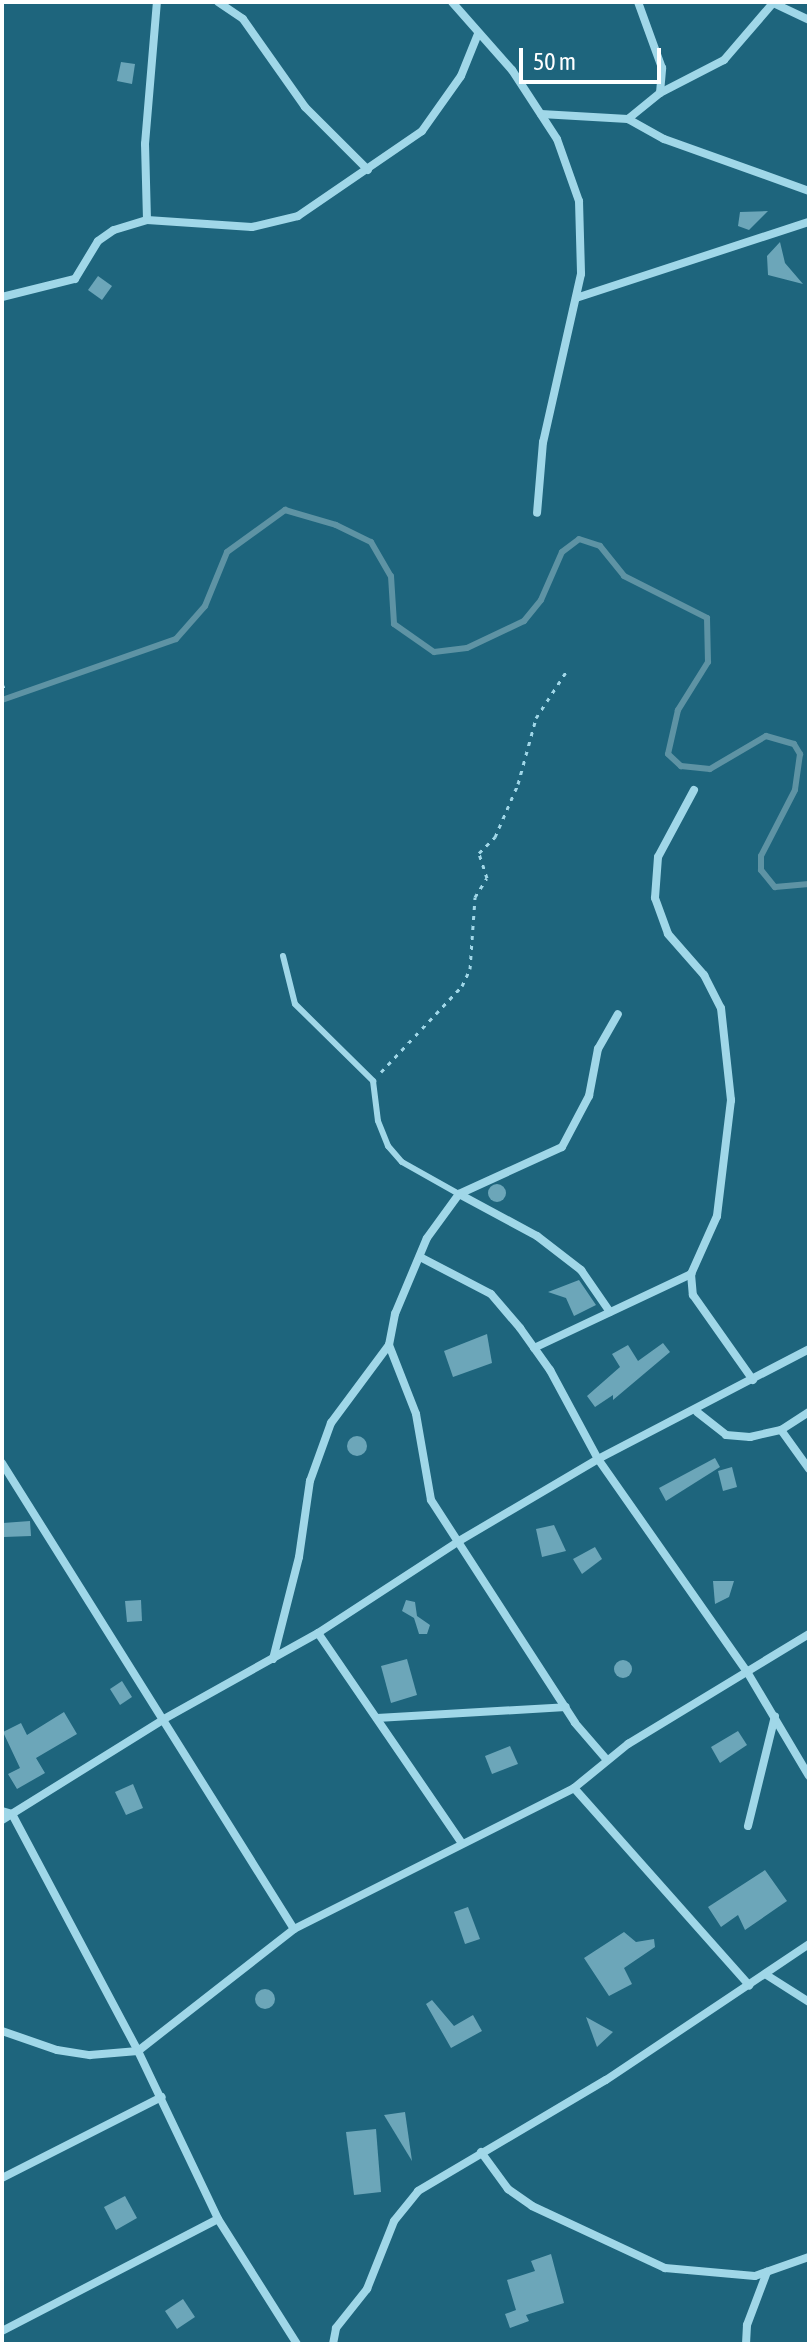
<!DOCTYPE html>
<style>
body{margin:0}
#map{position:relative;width:811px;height:2346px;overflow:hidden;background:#1e657d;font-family:"Asap Condensed",sans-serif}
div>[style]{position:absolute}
.stream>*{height:6px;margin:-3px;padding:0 3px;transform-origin:3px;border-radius:3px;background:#5e93a4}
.building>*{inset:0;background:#6ca6b9}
.round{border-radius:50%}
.path>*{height:3px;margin-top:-1.5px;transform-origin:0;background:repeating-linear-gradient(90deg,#a0d7e8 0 4px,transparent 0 10px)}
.service>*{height:6px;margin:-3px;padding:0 3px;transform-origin:3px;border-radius:3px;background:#a0d7e8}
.minor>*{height:8px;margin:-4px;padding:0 4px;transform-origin:4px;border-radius:4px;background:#a0d7e8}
span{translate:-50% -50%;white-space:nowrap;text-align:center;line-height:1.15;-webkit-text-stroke:8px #1e657d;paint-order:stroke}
.frame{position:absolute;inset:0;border:4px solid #fff;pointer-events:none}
.scale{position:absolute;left:519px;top:48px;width:142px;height:36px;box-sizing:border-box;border:4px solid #fff;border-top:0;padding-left:10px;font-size:24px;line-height:28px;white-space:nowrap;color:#fff;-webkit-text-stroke:6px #1e657d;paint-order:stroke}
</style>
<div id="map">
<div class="stream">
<i style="left:2px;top:700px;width:184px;rotate:-19.3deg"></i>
<i style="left:176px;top:639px;width:44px;rotate:-48.7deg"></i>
<i style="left:205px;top:606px;width:58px;rotate:-67.8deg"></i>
<i style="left:227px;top:552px;width:72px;rotate:-35.9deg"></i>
<i style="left:285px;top:510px;width:53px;rotate:16.4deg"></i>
<i style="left:336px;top:525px;width:39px;rotate:26deg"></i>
<i style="left:371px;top:542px;width:39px;rotate:60deg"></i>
<i style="left:391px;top:576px;width:48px;rotate:86.4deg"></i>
<i style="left:394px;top:624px;width:49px;rotate:35deg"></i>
<i style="left:434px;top:652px;width:33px;rotate:-7deg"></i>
<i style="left:467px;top:648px;width:63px;rotate:-25.3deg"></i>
<i style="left:524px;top:621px;width:27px;rotate:-51deg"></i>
<i style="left:541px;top:600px;width:52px;rotate:-66.4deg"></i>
<i style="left:562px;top:552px;width:21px;rotate:-37deg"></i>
<i style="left:579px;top:539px;width:22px;rotate:18deg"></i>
<i style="left:600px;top:546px;width:38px;rotate:51deg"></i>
<i style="left:624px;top:576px;width:93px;rotate:26.8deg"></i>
<i style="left:707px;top:618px;width:44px;rotate:88.7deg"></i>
<i style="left:708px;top:662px;width:57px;rotate:122deg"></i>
<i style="left:678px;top:710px;width:45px;rotate:102.8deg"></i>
<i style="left:668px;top:754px;width:18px;rotate:43deg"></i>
<i style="left:681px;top:766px;width:29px;rotate:6deg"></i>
<i style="left:710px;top:769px;width:65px;rotate:-30.5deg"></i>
<i style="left:766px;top:736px;width:29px;rotate:16deg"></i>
<i style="left:794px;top:744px;width:12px;rotate:59deg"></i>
<i style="left:800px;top:754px;width:36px;rotate:98deg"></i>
<i style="left:795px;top:790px;width:74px;rotate:117.3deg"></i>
<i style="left:761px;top:856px;width:14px;rotate:90deg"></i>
<i style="left:761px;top:870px;width:22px;rotate:51deg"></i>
<i style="left:775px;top:887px;width:34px;rotate:-5deg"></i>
</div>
<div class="building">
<i style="clip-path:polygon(121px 62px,135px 64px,132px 84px,117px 81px)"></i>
<i style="clip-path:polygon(768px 211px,749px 230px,738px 226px,740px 212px)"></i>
<i style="clip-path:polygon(780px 242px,785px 263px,803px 284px,768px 275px,767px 256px)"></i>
<i style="clip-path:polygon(98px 276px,112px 286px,102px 300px,88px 290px)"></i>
<i class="round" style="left:488px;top:1184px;width:18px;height:18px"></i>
<i style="clip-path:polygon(579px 1280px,596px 1305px,574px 1316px,566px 1298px,548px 1292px)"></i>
<i style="clip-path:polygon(487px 1334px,492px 1363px,453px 1377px,444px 1351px)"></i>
<i style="clip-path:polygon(663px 1343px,670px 1352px,613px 1400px,613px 1395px,595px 1407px,587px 1396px,620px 1367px,612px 1354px,628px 1345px,638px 1361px)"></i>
<i class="round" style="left:347px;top:1436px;width:20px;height:20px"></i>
<i style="clip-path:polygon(715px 1458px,720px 1467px,666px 1501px,659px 1488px)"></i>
<i style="clip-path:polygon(732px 1467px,737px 1487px,723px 1491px,718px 1471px)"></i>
<i style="clip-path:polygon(30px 1521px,31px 1536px,4px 1537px,3px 1523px)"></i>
<i style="clip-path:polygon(554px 1525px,566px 1551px,542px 1557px,536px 1529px)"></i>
<i style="clip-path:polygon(595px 1547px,602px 1559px,582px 1574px,573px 1559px)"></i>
<i style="clip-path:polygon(713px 1581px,734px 1581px,729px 1597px,715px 1604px)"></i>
<i style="clip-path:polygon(141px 1600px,142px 1621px,127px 1622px,125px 1601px)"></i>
<i style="clip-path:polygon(406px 1600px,415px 1602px,417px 1616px,430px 1625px,427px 1634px,419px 1634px,414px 1618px,402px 1611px)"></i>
<i style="clip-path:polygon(407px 1659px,417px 1695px,391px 1703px,381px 1666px)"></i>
<i class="round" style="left:614px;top:1660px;width:18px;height:18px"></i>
<i style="clip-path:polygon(122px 1681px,132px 1697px,120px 1705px,110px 1689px)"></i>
<i style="clip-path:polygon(64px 1712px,77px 1734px,36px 1758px,45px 1773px,17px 1789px,8px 1774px,20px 1768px,3px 1732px,21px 1723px,27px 1735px)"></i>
<i style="clip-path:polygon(738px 1731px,747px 1745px,720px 1763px,711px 1747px)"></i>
<i style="clip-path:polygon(510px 1746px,518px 1764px,492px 1774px,485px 1756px)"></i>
<i style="clip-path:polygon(133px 1784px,143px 1808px,126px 1815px,115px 1792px)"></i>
<i style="clip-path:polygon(765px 1870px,787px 1901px,745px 1930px,738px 1915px,721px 1927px,708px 1907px)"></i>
<i style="clip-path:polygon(468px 1907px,480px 1939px,465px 1944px,454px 1912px)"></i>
<i style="clip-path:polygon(624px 1932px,636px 1942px,654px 1939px,655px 1947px,624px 1968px,632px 1984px,609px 1996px,584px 1958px)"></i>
<i class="round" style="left:255px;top:1989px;width:20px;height:20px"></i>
<i style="clip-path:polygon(432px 2000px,454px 2026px,473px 2015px,482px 2031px,451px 2048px,426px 2004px)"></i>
<i style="clip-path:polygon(586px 2017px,613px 2032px,597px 2047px)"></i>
<i style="clip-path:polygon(405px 2112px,412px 2161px,384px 2115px)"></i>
<i style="clip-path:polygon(376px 2129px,381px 2192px,354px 2195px,346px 2132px)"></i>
<i style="clip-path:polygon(125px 2196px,137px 2218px,116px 2230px,104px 2207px)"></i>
<i style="clip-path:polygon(551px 2254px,564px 2303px,526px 2315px,529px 2321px,510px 2328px,505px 2314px,516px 2310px,507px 2280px,535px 2271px,531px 2261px)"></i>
<i style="clip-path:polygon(183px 2299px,195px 2317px,177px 2329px,165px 2311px)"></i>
</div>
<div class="path">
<i style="left:2px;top:684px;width:7px;rotate:63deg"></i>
<i style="left:381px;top:1072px;width:118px;rotate:-46.7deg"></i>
<i style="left:462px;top:986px;width:19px;rotate:-65deg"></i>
<i style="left:470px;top:969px;width:72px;rotate:-86deg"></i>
<i style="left:475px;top:897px;width:22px;rotate:-58deg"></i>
<i style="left:487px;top:878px;width:26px;rotate:-108deg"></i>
<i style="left:479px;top:853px;width:23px;rotate:-45deg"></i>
<i style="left:495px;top:837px;width:58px;rotate:-66.5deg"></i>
<i style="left:518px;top:784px;width:68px;rotate:-74.7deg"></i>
<i style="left:536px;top:718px;width:55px;rotate:-56.9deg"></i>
</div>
<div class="service">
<i style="left:283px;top:956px;width:49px;rotate:76deg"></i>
<i style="left:295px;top:1004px;width:110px;rotate:44.6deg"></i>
<i style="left:373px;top:1081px;width:40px;rotate:82.9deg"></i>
<i style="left:378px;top:1121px;width:27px;rotate:68deg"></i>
<i style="left:388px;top:1146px;width:21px;rotate:49deg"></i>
<i style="left:402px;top:1162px;width:65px;rotate:29.3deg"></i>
</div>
<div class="minor">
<i style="left:218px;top:2px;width:30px;rotate:34deg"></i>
<i style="left:243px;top:19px;width:108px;rotate:54.8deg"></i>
<i style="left:305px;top:107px;width:89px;rotate:45deg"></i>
<i style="left:452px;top:2px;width:91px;rotate:48.6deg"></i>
<i style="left:512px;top:70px;width:82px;rotate:56.9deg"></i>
<i style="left:557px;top:139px;width:66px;rotate:70.5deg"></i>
<i style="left:579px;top:201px;width:73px;rotate:88.4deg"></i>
<i style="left:581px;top:274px;width:172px;rotate:102.7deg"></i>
<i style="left:543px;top:442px;width:71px;rotate:94.8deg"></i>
<i style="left:771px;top:2px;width:42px;rotate:25.3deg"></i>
<i style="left:660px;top:93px;width:72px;rotate:-27.3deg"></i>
<i style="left:724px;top:60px;width:75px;rotate:-49.3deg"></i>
<i style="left:541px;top:114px;width:87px;rotate:3.3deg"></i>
<i style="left:628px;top:119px;width:41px;rotate:-39.1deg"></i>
<i style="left:660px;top:93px;width:25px;rotate:-85deg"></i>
<i style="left:662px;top:68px;width:70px;rotate:-110deg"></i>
<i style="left:628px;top:119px;width:41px;rotate:29.1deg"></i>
<i style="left:664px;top:139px;width:154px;rotate:19.7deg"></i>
<i style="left:147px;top:220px;width:76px;rotate:-91.5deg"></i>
<i style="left:145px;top:144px;width:143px;rotate:-85.2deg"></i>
<i style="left:2px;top:297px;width:75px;rotate:-13.9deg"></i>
<i style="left:75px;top:279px;width:44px;rotate:-58.8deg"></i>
<i style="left:98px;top:241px;width:19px;rotate:-35deg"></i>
<i style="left:114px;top:230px;width:34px;rotate:-17deg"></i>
<i style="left:147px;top:220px;width:105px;rotate:3.8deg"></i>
<i style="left:252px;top:227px;width:47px;rotate:-13.4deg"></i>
<i style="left:298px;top:216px;width:150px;rotate:-34.4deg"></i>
<i style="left:422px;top:131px;width:67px;rotate:-54.7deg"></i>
<i style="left:461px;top:76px;width:45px;rotate:-68deg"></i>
<i style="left:576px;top:298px;width:245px;rotate:-18.1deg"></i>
<i style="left:694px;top:790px;width:76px;rotate:118.2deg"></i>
<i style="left:658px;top:857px;width:41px;rotate:94.2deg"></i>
<i style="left:655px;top:898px;width:38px;rotate:70deg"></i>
<i style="left:668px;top:934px;width:55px;rotate:48.7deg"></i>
<i style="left:704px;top:975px;width:37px;rotate:63deg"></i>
<i style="left:721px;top:1008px;width:93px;rotate:83.8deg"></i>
<i style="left:731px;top:1100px;width:117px;rotate:96.9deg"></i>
<i style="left:717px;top:1216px;width:64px;rotate:114.1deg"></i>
<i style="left:691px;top:1274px;width:21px;rotate:85deg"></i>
<i style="left:693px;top:1295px;width:104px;rotate:54.8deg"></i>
<i style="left:459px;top:1194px;width:89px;rotate:28.3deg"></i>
<i style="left:537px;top:1236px;width:56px;rotate:37.7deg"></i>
<i style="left:581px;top:1270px;width:51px;rotate:55.4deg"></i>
<i style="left:420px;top:1257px;width:80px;rotate:27.5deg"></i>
<i style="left:491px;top:1294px;width:45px;rotate:49.5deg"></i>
<i style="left:520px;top:1328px;width:52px;rotate:54.5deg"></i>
<i style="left:550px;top:1370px;width:101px;rotate:61.7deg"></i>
<i style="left:598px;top:1459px;width:258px;rotate:55deg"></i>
<i style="left:746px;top:1670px;width:123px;rotate:59.3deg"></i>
<i style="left:389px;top:1345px;width:74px;rotate:68.6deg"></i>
<i style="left:416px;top:1414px;width:87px;rotate:80.1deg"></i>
<i style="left:431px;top:1500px;width:265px;rotate:57.1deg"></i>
<i style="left:575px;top:1723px;width:49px;rotate:49.1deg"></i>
<i style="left:534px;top:1348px;width:174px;rotate:-25.2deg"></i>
<i style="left:697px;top:1412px;width:37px;rotate:38deg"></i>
<i style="left:726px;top:1435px;width:24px;rotate:5deg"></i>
<i style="left:750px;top:1437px;width:32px;rotate:-13deg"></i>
<i style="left:781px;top:1430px;width:33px;rotate:-33deg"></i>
<i style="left:781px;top:1430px;width:48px;rotate:54.3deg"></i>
<i style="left:2px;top:1463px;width:550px;rotate:57.93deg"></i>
<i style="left:318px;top:1633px;width:255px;rotate:55.6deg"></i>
<i style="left:273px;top:1659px;width:105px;rotate:-75.7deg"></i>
<i style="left:299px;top:1557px;width:77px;rotate:-81.8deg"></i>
<i style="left:310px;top:1481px;width:62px;rotate:-70.1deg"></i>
<i style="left:331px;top:1423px;width:97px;rotate:-53.4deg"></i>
<i style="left:389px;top:1345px;width:32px;rotate:-79deg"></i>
<i style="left:395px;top:1314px;width:82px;rotate:-67.2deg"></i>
<i style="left:427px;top:1238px;width:54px;rotate:-54deg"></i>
<i style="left:459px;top:1194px;width:113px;rotate:-24.5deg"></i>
<i style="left:562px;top:1147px;width:58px;rotate:-62.1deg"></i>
<i style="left:589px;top:1096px;width:48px;rotate:-79.2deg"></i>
<i style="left:598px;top:1049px;width:40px;rotate:-60.3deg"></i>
<i style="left:377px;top:1718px;width:189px;rotate:-3.3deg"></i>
<i style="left:574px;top:1788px;width:264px;rotate:48.4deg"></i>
<i style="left:2px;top:1811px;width:10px;rotate:17deg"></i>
<i style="left:12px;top:1814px;width:268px;rotate:62deg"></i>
<i style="left:138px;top:2051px;width:186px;rotate:64.5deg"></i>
<i style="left:218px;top:2219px;width:148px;rotate:57.7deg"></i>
<i style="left:2px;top:1820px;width:191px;rotate:-31.9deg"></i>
<i style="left:164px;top:1719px;width:176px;rotate:-29.2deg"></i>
<i style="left:318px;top:1633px;width:168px;rotate:-33.1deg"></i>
<i style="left:459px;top:1541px;width:161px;rotate:-30.5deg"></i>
<i style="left:598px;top:1459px;width:238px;rotate:-27.5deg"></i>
<i style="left:748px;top:1826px;width:113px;rotate:-76.2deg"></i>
<i style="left:765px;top:1974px;width:52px;rotate:32.5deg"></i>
<i style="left:2px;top:2031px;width:58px;rotate:19.1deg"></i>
<i style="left:57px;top:2050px;width:33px;rotate:9deg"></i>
<i style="left:90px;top:2055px;width:48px;rotate:-4.8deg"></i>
<i style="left:138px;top:2051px;width:198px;rotate:-38deg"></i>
<i style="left:294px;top:1929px;width:313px;rotate:-26.7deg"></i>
<i style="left:574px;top:1788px;width:70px;rotate:-39.2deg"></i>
<i style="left:628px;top:1744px;width:212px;rotate:-31.3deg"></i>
<i style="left:481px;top:2152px;width:46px;rotate:53.9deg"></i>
<i style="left:508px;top:2189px;width:29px;rotate:35deg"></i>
<i style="left:532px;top:2206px;width:147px;rotate:25deg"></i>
<i style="left:665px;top:2268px;width:90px;rotate:5.1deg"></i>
<i style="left:755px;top:2276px;width:57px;rotate:-19.4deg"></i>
<i style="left:2px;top:2178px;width:179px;rotate:-26.9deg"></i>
<i style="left:2px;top:2331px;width:243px;rotate:-27.4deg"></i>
<i style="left:333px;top:2344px;width:16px;rotate:-79deg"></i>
<i style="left:336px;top:2328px;width:50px;rotate:-51.5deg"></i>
<i style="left:367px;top:2289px;width:73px;rotate:-68.3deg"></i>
<i style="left:394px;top:2221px;width:38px;rotate:-51deg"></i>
<i style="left:418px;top:2191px;width:218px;rotate:-30.6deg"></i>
<i style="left:606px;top:2080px;width:244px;rotate:-33.8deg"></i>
<i style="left:746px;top:2344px;width:19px;rotate:-87deg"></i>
<i style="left:747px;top:2325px;width:57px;rotate:-69.3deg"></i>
</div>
<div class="frame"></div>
<div class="scale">50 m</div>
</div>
